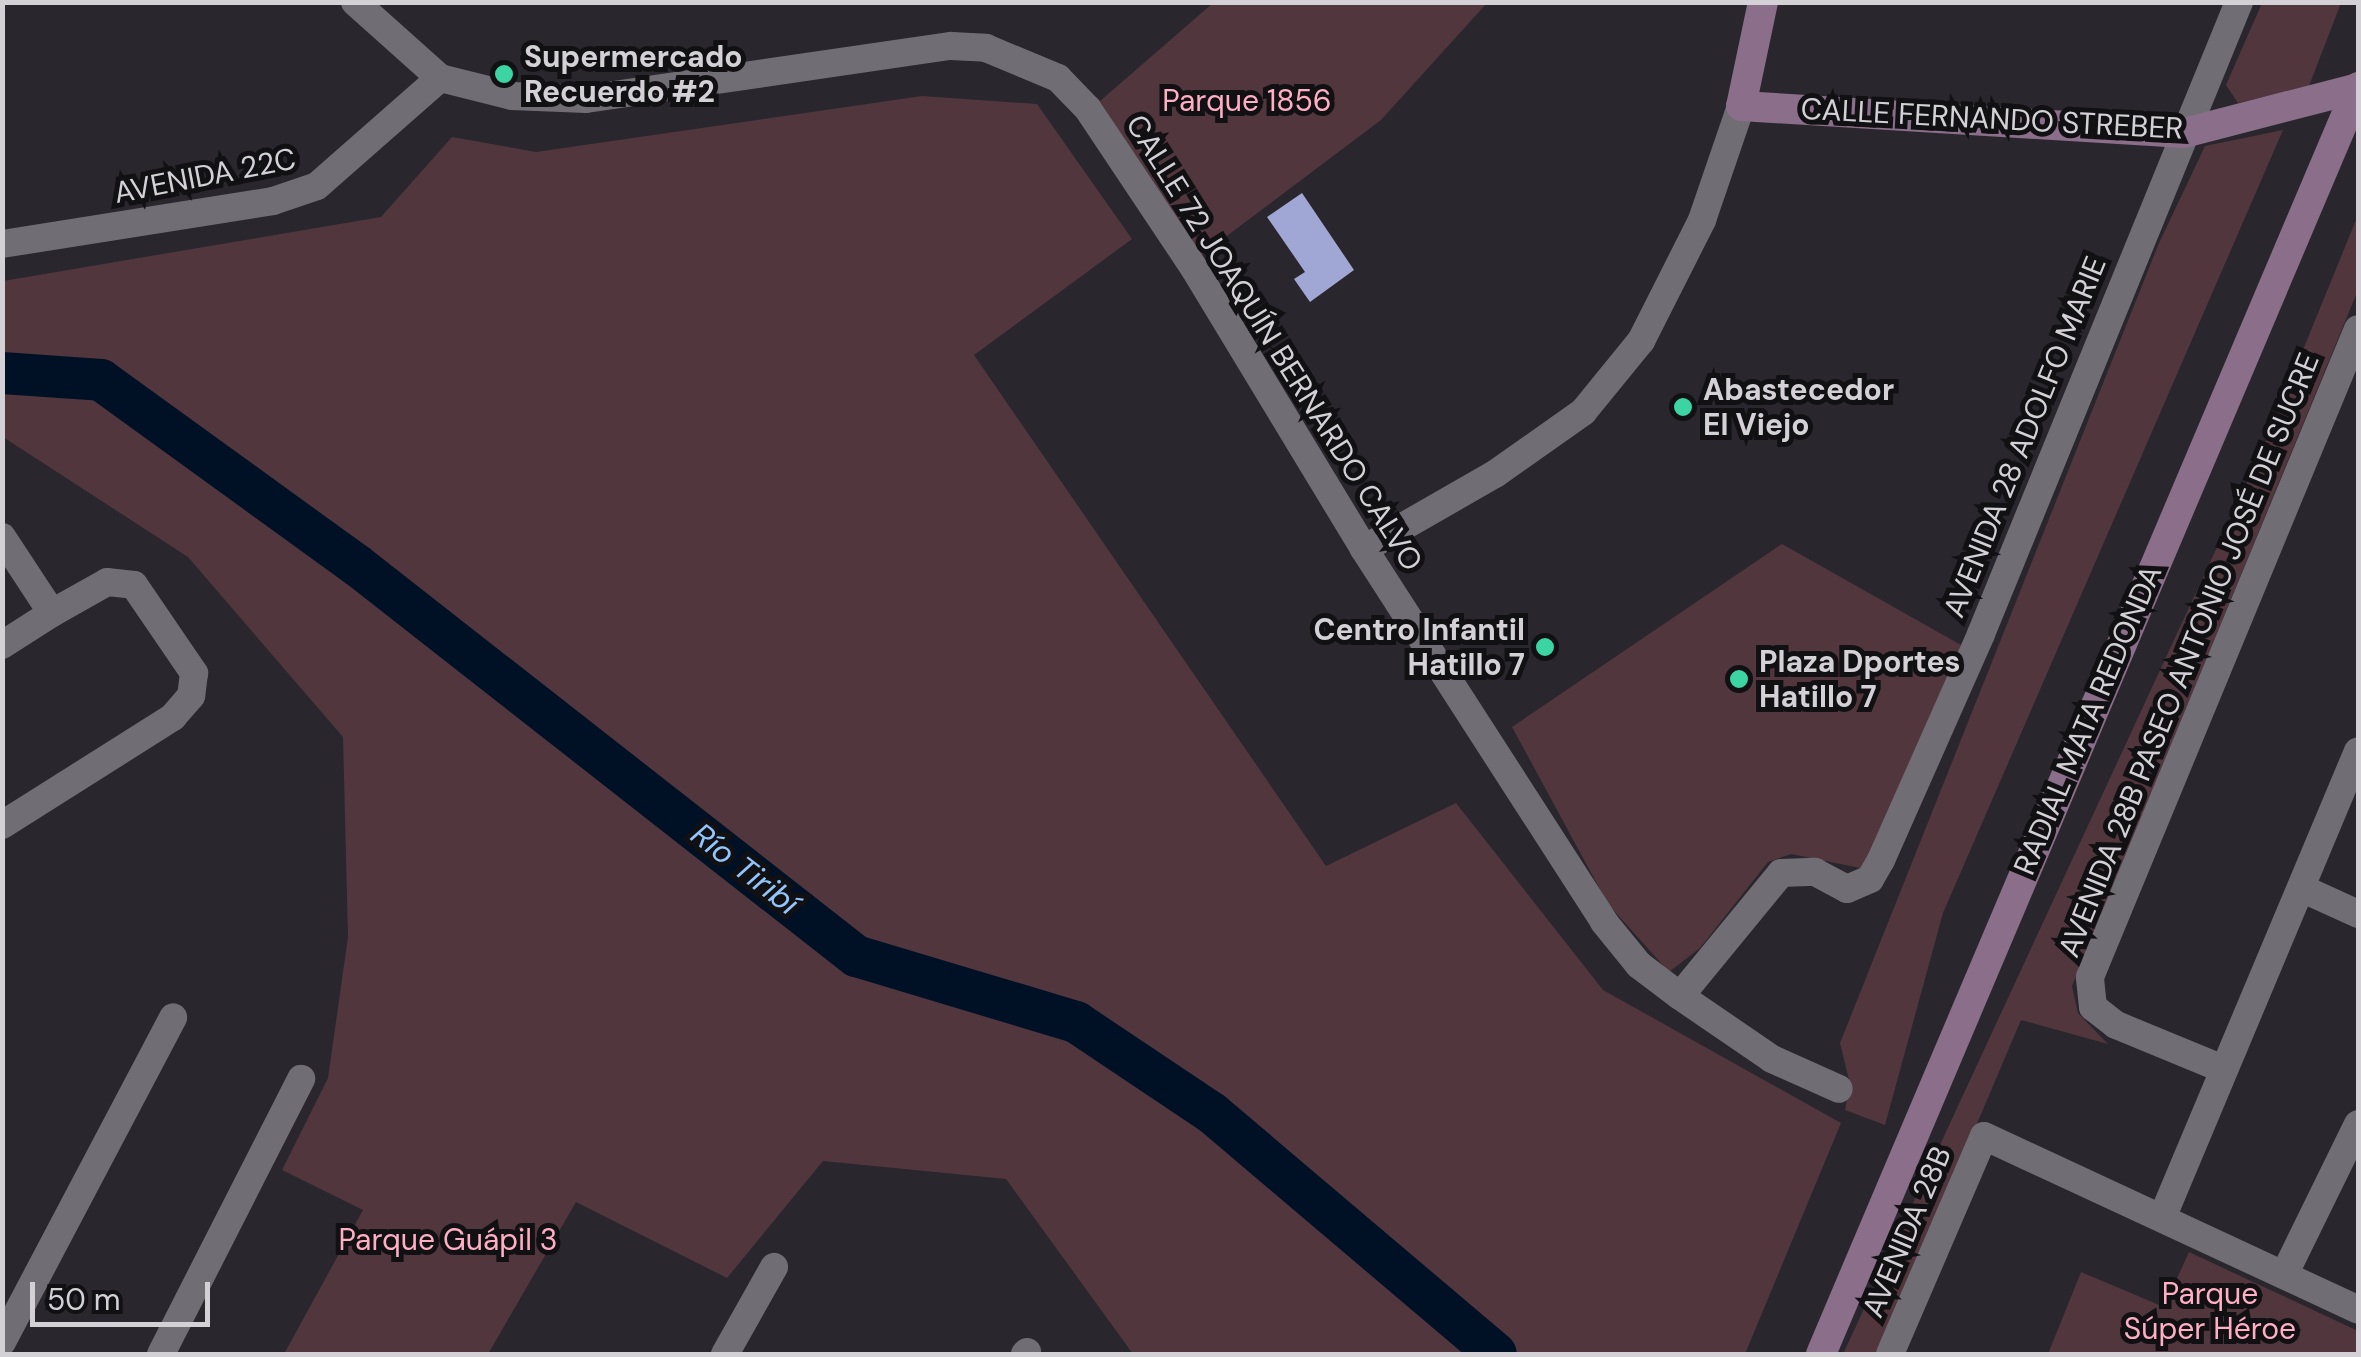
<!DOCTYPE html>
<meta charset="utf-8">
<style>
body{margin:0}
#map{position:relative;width:2361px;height:1357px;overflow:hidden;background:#29262d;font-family:"DM Sans",sans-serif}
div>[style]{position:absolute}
.green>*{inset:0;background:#51363d}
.river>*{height:42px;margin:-21px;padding:0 21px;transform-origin:21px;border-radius:21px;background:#001126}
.building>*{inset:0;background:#a1a7d4}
.street>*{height:28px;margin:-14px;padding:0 14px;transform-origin:14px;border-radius:14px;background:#716d75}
.secondary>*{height:30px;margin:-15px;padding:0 15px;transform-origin:15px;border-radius:15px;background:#8b6e89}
.dots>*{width:28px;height:28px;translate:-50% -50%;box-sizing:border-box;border:5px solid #111013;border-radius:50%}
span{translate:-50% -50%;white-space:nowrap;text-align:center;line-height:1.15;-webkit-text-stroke:10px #111013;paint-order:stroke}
.poi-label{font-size:30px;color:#d3d1d6;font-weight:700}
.left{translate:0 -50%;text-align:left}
.right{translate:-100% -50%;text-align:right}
.park-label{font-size:30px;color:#feafc3}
.street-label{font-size:30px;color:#d3d1d6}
.water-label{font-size:32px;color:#91c5fc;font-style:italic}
.frame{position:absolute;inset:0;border:5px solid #d3d1d6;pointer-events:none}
.scale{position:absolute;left:30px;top:1282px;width:180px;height:45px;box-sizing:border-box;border:5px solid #d3d1d6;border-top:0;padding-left:12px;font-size:30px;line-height:35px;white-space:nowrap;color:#d3d1d6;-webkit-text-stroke:8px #111013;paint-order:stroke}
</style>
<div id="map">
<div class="green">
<i style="clip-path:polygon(1213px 3px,1487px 3px,1381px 120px,1199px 257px,1100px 101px)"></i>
<i style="clip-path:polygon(2262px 3px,2341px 3px,2309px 86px,2238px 103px,2226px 85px)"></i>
<i style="clip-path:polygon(922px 96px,1037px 104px,1132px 239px,974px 355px,1326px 866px,1456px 803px,1603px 990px,1841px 1123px,1745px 1354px,1133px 1354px,1006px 1179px,823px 1161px,727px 1278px,576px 1202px,488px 1354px,284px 1354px,363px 1210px,282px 1170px,328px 1078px,348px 937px,343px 737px,188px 557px,3px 437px,3px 281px,381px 217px,452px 137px,536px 152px)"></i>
<i style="clip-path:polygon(2283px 130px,1943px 913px,1885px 1125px,1845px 1110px,1850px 1084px,1840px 1043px,2159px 243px,2205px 146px)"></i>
<i style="clip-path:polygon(2358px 215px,2358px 290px,2072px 986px,2078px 1013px,2108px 1044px,2021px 1020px,1879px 1354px,1843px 1354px,2263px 448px)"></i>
<i style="clip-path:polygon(1782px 544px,1961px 645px,1873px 857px,1860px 868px,1791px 854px,1768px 862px,1700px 948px,1669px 972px,1608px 904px,1512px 727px)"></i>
<i style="clip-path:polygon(2189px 1252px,2358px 1331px,2358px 1354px,2048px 1354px,2081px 1272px,2164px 1307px)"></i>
</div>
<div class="river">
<i style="left:2px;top:373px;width:99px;rotate:4deg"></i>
<i style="left:101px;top:380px;width:317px;rotate:35.9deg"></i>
<i style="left:358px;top:566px;width:633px;rotate:38.07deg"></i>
<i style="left:856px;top:956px;width:230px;rotate:16.7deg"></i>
<i style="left:1076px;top:1022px;width:164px;rotate:33.8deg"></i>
<i style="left:1212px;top:1113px;width:372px;rotate:40.3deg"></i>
</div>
<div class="building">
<i style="clip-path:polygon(1302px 193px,1354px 270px,1310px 302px,1294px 279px,1305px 272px,1267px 217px)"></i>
</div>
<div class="street">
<i style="left:355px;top:2px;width:114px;rotate:41.8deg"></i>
<i style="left:440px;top:78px;width:74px;rotate:14deg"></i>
<i style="left:512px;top:96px;width:74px;rotate:2.3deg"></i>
<i style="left:586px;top:99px;width:369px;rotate:-8.3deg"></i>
<i style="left:951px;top:46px;width:35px;rotate:3deg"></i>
<i style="left:986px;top:48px;width:78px;rotate:22.6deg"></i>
<i style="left:1058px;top:78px;width:43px;rotate:45.9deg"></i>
<i style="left:1088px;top:109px;width:191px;rotate:56.3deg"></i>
<i style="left:1194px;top:268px;width:328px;rotate:58.8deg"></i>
<i style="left:1364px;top:549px;width:444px;rotate:57.2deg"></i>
<i style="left:1604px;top:922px;width:55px;rotate:50.9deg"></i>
<i style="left:1639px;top:965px;width:51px;rotate:37.1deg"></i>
<i style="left:1680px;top:996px;width:112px;rotate:34.4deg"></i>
<i style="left:1772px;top:1059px;width:73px;rotate:24.1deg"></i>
<i style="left:2px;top:244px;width:274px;rotate:-9deg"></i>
<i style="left:273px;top:201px;width:46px;rotate:-18.8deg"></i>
<i style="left:317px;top:186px;width:164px;rotate:-41.3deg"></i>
<i style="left:2px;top:537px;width:91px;rotate:56.7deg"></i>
<i style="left:52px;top:613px;width:63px;rotate:-29.4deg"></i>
<i style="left:107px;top:582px;width:27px;rotate:6deg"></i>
<i style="left:134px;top:585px;width:107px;rotate:55.7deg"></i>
<i style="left:194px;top:673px;width:23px;rotate:97deg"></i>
<i style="left:191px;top:696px;width:28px;rotate:131deg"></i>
<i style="left:173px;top:717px;width:202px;rotate:147.7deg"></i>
<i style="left:1364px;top:549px;width:151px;rotate:-29.8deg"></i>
<i style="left:1495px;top:474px;width:108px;rotate:-35.2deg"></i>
<i style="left:1583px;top:412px;width:92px;rotate:-50.8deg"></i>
<i style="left:1641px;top:341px;width:136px;rotate:-63.2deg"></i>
<i style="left:1702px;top:220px;width:120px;rotate:-71.1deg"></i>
<i style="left:2px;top:645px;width:59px;rotate:-32.6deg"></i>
<i style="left:2301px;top:888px;width:63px;rotate:24.5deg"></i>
<i style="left:1680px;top:996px;width:159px;rotate:-50.6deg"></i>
<i style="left:1781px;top:873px;width:34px;rotate:-2deg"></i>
<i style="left:1815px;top:872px;width:36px;rotate:28deg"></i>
<i style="left:1847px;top:889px;width:25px;rotate:-23deg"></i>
<i style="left:1870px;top:879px;width:22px;rotate:-60deg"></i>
<i style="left:1881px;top:860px;width:247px;rotate:-66.1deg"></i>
<i style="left:1981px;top:634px;width:683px;rotate:-67.79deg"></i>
<i style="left:2223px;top:1069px;width:116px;rotate:-157.6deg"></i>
<i style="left:2116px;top:1025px;width:29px;rotate:-142deg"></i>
<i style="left:2093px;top:1007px;width:30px;rotate:-96deg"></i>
<i style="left:2090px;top:977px;width:701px;rotate:-67.53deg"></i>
<i style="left:2162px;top:1218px;width:506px;rotate:-67.23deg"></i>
<i style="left:2284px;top:1275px;width:168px;rotate:-63.9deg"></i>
<i style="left:2px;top:1342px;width:367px;rotate:-62.2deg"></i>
<i style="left:161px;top:1354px;width:309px;rotate:-63deg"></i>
<i style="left:725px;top:1354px;width:100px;rotate:-60.6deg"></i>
<i style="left:1025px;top:1354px;width:3px;rotate:-45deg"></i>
<i style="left:1890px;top:1354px;width:237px;rotate:-66.7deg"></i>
<i style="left:1984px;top:1136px;width:412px;rotate:24.9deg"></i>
</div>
<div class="secondary">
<i style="left:1763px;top:2px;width:106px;rotate:101.9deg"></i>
<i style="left:1741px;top:106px;width:444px;rotate:3.5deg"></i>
<i style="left:2184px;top:133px;width:180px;rotate:-14.5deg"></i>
<i style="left:1821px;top:1354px;width:1376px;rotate:-67.03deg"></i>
</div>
<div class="dots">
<i style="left:504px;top:74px;background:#3dd4a3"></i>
<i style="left:1683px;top:407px;background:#3dd4a3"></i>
<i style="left:1545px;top:647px;background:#3dd4a3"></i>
<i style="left:1739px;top:679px;background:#3dd4a3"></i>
</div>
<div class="poi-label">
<span class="left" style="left:524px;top:74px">Supermercado<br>Recuerdo #2</span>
<span class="left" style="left:1703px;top:407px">Abastecedor<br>El Viejo</span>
<span class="right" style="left:1525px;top:647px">Centro Infantil<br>Hatillo 7</span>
<span class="left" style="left:1759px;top:679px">Plaza Dportes<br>Hatillo 7</span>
</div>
<div class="park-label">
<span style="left:1247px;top:101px">Parque 1856</span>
<span style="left:448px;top:1240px">Parque Guápil 3</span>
<span style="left:2210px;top:1311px">Parque<br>Súper Héroe</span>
</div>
<div class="street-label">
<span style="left:1992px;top:119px;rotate:3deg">CALLE FERNANDO STREBER</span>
<span style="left:205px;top:176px;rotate:-11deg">AVENIDA 22C</span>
<span style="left:1274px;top:343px;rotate:58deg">CALLE 72 JOAQUÍN BERNARDO CALVO</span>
<span style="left:2025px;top:437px;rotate:-68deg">AVENIDA 28 ADOLFO MARIE</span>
<span style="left:2189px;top:655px;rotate:-68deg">AVENIDA 28B PASEO ANTONIO JOSÉ DE SUCRE</span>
<span style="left:2088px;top:720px;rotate:-67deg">RADIAL MATA REDONDA</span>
<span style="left:1907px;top:1232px;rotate:-67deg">AVENIDA 28B</span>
</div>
<div class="water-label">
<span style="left:745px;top:869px;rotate:38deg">Río Tiribí</span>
</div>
<div class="frame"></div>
<div class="scale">50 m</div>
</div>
